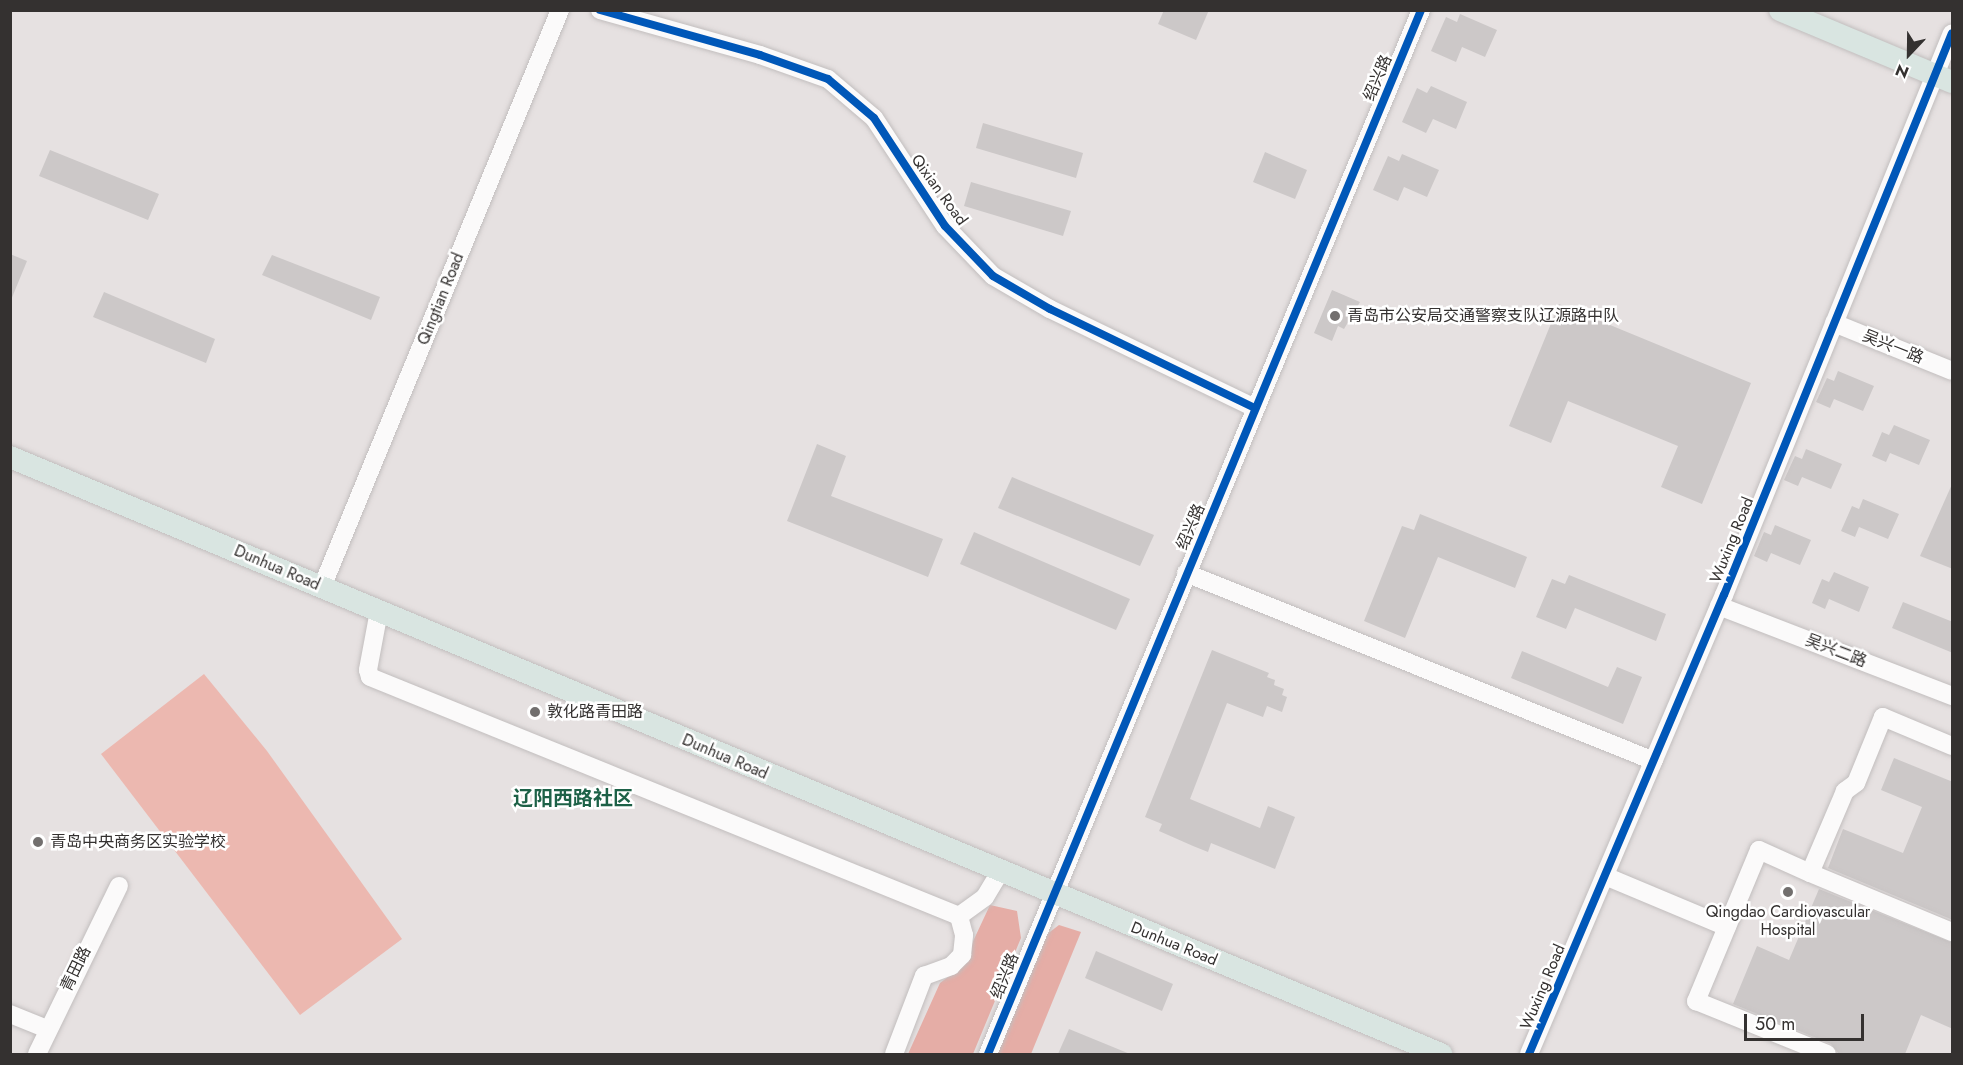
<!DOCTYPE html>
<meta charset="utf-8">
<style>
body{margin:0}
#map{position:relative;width:1963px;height:1065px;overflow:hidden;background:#e6e1e1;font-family:Jost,"Noto Sans SC",sans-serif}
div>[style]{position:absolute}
.green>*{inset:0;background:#ecb8b0}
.forest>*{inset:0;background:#e5ada6}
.building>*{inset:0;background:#ccc8c8}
.roads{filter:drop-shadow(0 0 2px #c2bebe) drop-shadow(0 0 2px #c2bebe)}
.minor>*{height:18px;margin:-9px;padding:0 9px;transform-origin:9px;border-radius:9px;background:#fbfafa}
.major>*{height:22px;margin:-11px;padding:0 11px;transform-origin:11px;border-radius:11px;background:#d9e5e1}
.cycleway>*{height:8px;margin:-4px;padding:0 4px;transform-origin:4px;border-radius:4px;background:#0057b8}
.dots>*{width:16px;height:16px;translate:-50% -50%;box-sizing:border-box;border:3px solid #fff;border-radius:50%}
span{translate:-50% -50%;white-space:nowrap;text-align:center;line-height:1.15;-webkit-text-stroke:5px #fff;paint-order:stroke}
.street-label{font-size:16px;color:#343130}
.poi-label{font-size:16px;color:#343130}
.left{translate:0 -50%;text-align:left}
.quarter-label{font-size:20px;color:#1d6147;font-weight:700}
.frame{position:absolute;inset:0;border:12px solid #343130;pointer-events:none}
.north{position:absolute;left:1879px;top:24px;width:60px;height:60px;-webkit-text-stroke:4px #fff;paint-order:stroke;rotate:202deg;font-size:16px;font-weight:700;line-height:24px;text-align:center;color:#343130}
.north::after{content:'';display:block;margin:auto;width:21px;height:27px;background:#343130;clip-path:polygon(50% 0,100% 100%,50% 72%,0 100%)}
.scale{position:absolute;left:1744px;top:1014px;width:120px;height:27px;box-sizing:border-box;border:3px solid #343130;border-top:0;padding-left:8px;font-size:18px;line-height:21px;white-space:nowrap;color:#343130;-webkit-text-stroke:4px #fff;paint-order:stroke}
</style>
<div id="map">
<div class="green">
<i style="clip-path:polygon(204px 674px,267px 751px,402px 939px,300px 1015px,101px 754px)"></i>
</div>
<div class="forest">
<i style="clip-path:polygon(990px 905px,1017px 911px,1021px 938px,973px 1054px,908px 1054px,940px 983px,961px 967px)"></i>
<i style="clip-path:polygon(1059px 925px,1081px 932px,1031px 1054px,997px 1054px,1042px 938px)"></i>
</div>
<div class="building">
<i style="clip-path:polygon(1164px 10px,1209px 10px,1196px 40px,1158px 24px)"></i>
<i style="clip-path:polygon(1460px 14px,1497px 30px,1485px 57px,1462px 47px,1456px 62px,1431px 51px,1446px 17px,1457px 22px)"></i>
<i style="clip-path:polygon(1431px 86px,1467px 102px,1456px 129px,1433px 119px,1426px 133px,1402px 122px,1417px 88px,1427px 93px)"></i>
<i style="clip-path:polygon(983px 123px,1083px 153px,1076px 178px,976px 148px)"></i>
<i style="clip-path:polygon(50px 150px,159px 194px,148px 220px,39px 176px)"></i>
<i style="clip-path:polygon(1265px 152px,1307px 170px,1295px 199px,1253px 182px)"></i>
<i style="clip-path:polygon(1402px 154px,1439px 170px,1427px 197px,1404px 187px,1398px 201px,1373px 190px,1388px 156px,1399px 161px)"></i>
<i style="clip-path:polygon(971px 182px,1071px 211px,1063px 236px,964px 206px)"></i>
<i style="clip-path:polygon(10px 254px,27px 261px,11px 300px,10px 300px)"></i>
<i style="clip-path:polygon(272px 255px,380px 297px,371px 320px,262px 275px)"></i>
<i style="clip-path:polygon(1332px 290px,1360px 302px,1344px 329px,1338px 326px,1332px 341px,1314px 333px)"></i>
<i style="clip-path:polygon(104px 292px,215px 339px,206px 363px,93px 317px)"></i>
<i style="clip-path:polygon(1559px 304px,1751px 383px,1702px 504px,1661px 487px,1678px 446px,1568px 401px,1551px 443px,1509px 426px)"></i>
<i style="clip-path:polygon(1838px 371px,1874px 386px,1863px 411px,1834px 399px,1830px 408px,1816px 402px,1827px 378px,1834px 381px)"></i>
<i style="clip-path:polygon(1894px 425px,1930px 440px,1919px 465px,1890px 453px,1886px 462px,1872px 456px,1882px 432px,1889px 435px)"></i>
<i style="clip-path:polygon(817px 444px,846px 456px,831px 496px,943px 539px,928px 577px,787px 521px)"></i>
<i style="clip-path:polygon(1806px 449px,1842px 464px,1831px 489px,1802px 477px,1798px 486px,1784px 480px,1795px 456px,1802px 459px)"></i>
<i style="clip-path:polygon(1012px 477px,1154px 535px,1140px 566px,998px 508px)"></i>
<i style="clip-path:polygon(1953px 482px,1953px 569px,1920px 556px)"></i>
<i style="clip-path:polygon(1863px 499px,1899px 514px,1888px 539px,1859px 527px,1855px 537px,1841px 531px,1852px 506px,1859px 509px)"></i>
<i style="clip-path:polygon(1420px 514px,1527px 557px,1515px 588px,1438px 557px,1405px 638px,1364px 621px,1402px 526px,1414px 530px)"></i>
<i style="clip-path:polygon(1775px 525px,1811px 540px,1800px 565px,1771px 553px,1767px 562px,1754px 556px,1764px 532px,1771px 535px)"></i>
<i style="clip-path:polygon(974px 532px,1130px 599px,1116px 630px,960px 564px)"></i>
<i style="clip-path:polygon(1834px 572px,1869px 587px,1859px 612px,1829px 599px,1825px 609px,1812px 603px,1822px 579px,1829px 582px)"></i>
<i style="clip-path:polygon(1569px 575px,1666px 614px,1656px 641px,1575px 608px,1566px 629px,1536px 617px,1552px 579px,1565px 584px)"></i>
<i style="clip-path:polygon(1903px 602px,1953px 622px,1953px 653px,1892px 628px)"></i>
<i style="clip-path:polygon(1212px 650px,1269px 673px,1267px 677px,1275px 680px,1274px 685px,1284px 689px,1282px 695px,1287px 697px,1282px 712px,1267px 706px,1263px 717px,1227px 703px,1190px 799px,1260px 828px,1268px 806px,1295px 817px,1275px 869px,1211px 843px,1208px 852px,1193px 846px,1159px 831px,1162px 824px,1145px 817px)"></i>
<i style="clip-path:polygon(1522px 651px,1608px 687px,1617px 667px,1642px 677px,1623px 724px,1511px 678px)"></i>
<i style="clip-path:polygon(1894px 758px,1953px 782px,1953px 920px,1828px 868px,1843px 829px,1903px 853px,1922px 807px,1881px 790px)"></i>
<i style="clip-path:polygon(1819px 889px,1953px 943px,1953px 1029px,1921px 1015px,1905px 1054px,1839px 1054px,1831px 1044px,1733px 1004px,1757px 946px,1789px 960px)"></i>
<i style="clip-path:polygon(1096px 951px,1173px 984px,1162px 1011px,1085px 978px)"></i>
<i style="clip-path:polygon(1069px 1029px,1130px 1054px,1058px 1054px)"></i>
</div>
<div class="roads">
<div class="minor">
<i style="left:600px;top:10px;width:166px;rotate:15.7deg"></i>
<i style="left:760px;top:55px;width:72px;rotate:19.4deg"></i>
<i style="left:828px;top:79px;width:60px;rotate:40.3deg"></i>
<i style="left:874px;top:118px;width:129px;rotate:56.7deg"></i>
<i style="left:945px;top:226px;width:69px;rotate:46.2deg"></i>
<i style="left:993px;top:276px;width:66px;rotate:30.1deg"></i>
<i style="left:1050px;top:309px;width:228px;rotate:25.8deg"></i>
<i style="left:1834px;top:323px;width:127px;rotate:22.1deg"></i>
<i style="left:1186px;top:573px;width:504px;rotate:21.89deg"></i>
<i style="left:322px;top:587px;width:624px;rotate:-67.58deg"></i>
<i style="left:1719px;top:606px;width:250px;rotate:21.1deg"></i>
<i style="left:379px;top:611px;width:60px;rotate:100.6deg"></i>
<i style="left:368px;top:670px;width:7px;rotate:74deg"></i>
<i style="left:370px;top:677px;width:636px;rotate:22.09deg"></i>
<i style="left:959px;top:916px;width:32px;rotate:-36deg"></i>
<i style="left:985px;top:897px;width:29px;rotate:-59deg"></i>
<i style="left:1952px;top:746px;width:75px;rotate:-157.2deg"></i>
<i style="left:1883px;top:717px;width:71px;rotate:112.2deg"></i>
<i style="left:1856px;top:783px;width:14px;rotate:144deg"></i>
<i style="left:1845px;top:791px;width:89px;rotate:113.1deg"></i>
<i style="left:1810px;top:873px;width:154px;rotate:22.6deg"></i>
<i style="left:1810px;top:873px;width:56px;rotate:-155.7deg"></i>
<i style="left:1759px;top:850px;width:164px;rotate:112.6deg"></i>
<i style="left:1696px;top:1001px;width:141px;rotate:22deg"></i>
<i style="left:1605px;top:876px;width:132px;rotate:22.7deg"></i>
<i style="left:10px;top:1014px;width:40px;rotate:22deg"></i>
<i style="left:37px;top:1054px;width:187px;rotate:-64deg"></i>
<i style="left:894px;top:1054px;width:84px;rotate:-69deg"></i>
<i style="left:924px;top:976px;width:29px;rotate:-20deg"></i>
<i style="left:951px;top:966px;width:16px;rotate:-45deg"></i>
<i style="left:962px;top:955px;width:20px;rotate:-84deg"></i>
<i style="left:964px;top:935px;width:20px;rotate:-105deg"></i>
<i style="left:988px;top:1054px;width:1130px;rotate:-67.47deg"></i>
<i style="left:1529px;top:1054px;width:499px;rotate:-67deg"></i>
<i style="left:1724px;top:595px;width:606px;rotate:-67.92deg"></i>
</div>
<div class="major">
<i style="left:1780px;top:10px;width:186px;rotate:22.7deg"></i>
<i style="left:10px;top:457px;width:1551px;rotate:22.65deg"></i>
</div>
</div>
<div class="cycleway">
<i style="left:600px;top:10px;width:166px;rotate:15.7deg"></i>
<i style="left:760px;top:55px;width:72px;rotate:19.4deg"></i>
<i style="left:828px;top:79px;width:60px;rotate:40.3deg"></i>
<i style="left:874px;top:118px;width:129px;rotate:56.7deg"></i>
<i style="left:945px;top:226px;width:69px;rotate:46.2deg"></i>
<i style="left:993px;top:276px;width:66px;rotate:30.1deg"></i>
<i style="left:1050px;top:309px;width:228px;rotate:25.8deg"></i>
<i style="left:988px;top:1054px;width:1130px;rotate:-67.47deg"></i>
<i style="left:1529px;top:1054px;width:499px;rotate:-67deg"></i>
<i style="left:1724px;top:595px;width:606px;rotate:-67.92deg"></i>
</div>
<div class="dots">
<i style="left:1335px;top:316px;background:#726f6e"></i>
<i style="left:535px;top:712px;background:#726f6e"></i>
<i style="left:38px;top:842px;background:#726f6e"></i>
<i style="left:1788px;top:892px;background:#726f6e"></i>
</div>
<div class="street-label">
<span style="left:1378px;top:78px;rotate:-67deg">绍兴路</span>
<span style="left:939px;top:190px;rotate:54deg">Qixian Road</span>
<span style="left:441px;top:299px;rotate:-68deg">Qingtian Road</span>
<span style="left:1893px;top:347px;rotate:22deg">吴兴一路</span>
<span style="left:1191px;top:527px;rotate:-67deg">绍兴路</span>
<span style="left:1732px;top:540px;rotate:-68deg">Wuxing Road</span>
<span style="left:277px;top:568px;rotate:23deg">Dunhua Road</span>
<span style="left:1836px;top:651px;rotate:21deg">吴兴二路</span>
<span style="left:725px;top:757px;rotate:23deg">Dunhua Road</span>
<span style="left:1174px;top:944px;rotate:22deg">Dunhua Road</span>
<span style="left:76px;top:969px;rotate:-64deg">青田路</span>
<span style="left:1005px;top:976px;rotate:-68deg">绍兴路</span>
<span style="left:1543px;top:987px;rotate:-67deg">Wuxing Road</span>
</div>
<div class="poi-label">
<span class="left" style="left:1347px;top:316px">青岛市公安局交通警察支队辽源路中队</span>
<span class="left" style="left:547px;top:712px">敦化路青田路</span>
<span class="left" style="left:50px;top:842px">青岛中央商务区实验学校</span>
<span style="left:1788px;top:921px">Qingdao Cardiovascular<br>Hospital</span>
</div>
<div class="quarter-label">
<span style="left:573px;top:798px">辽阳西路社区</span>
</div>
<div class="frame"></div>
<div class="north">N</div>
<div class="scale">50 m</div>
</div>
